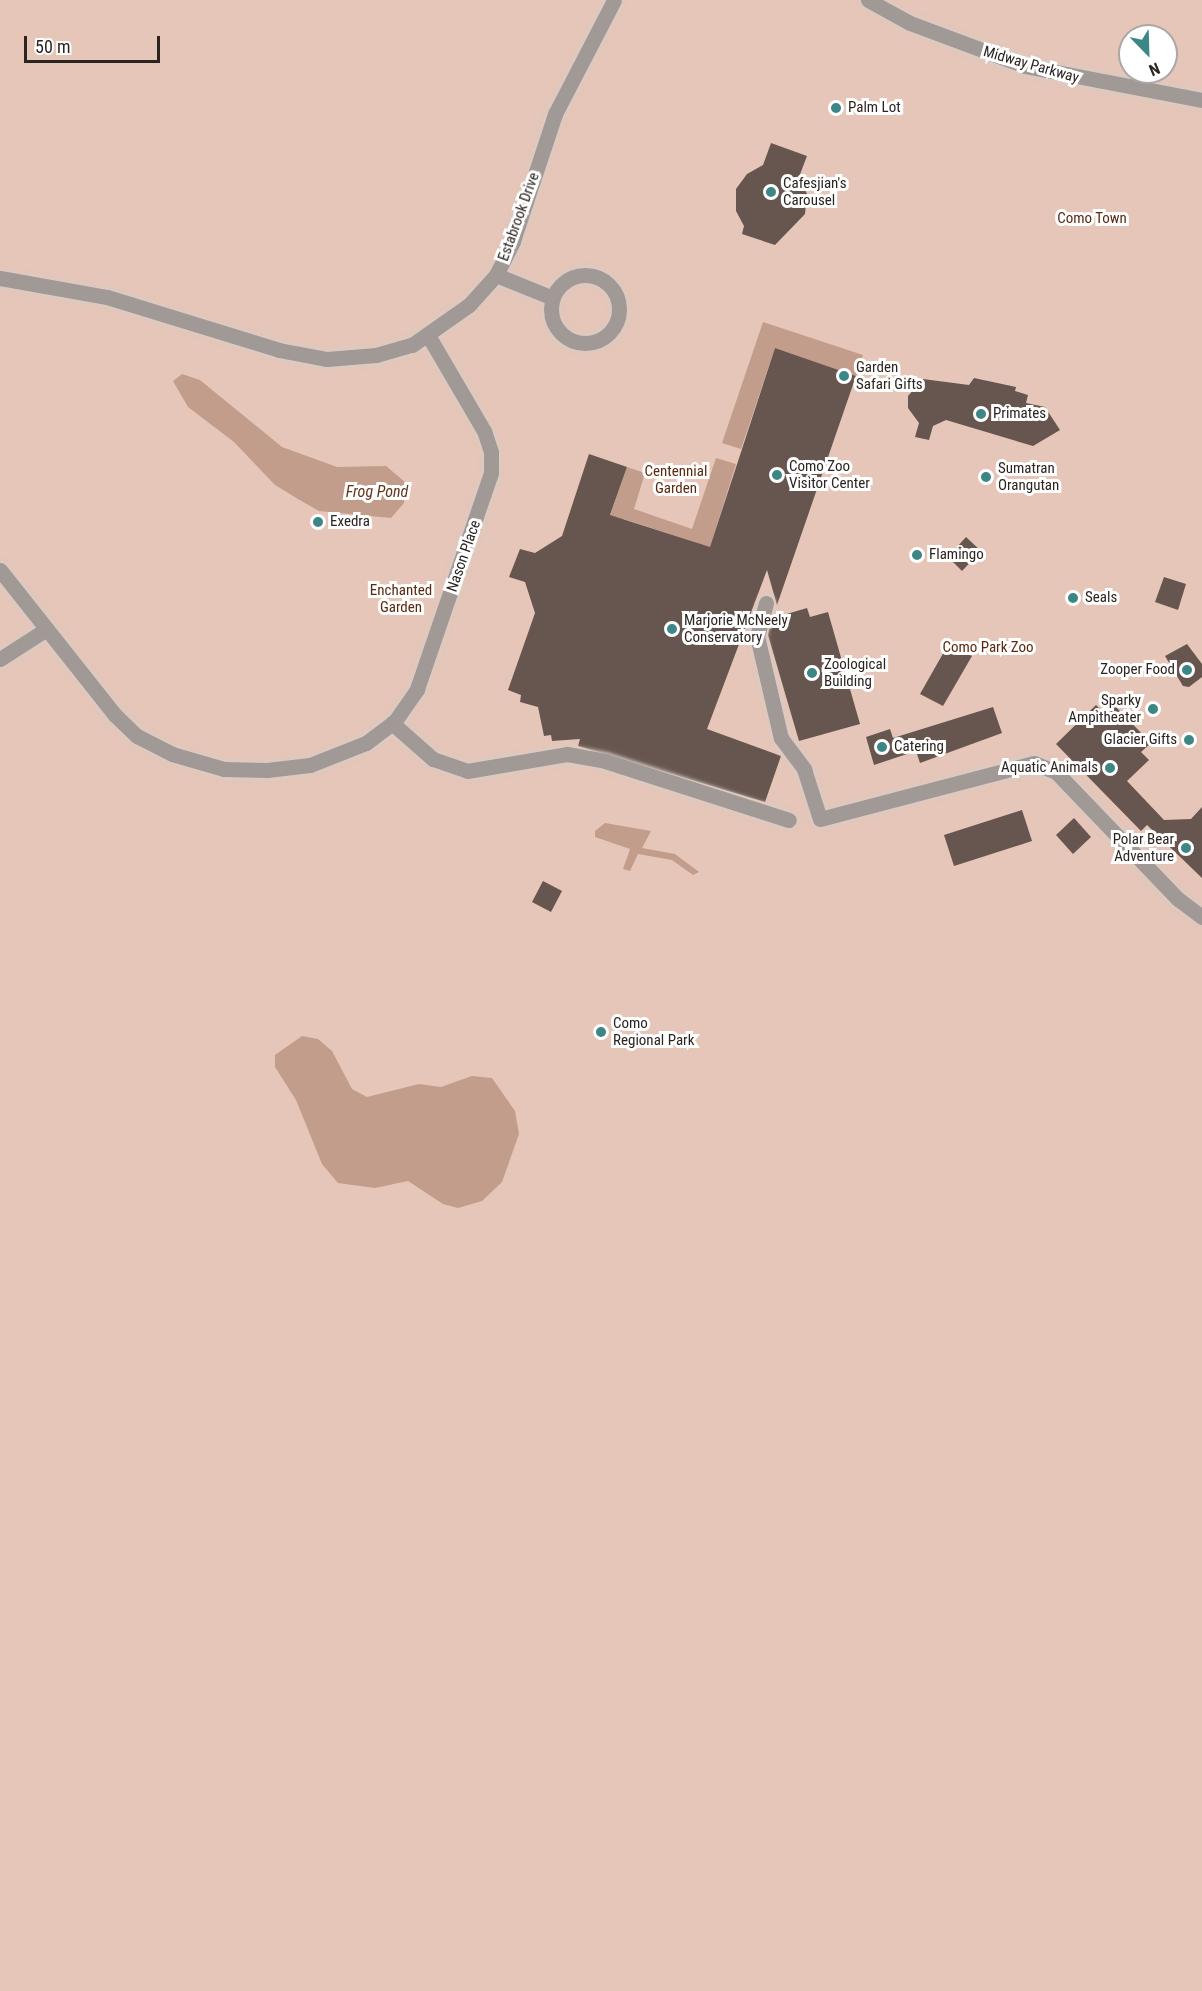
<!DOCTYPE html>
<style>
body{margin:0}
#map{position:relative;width:1202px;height:1991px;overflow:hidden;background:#fff0e9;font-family:"Roboto Condensed",sans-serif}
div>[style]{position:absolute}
.green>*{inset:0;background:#e5c6b8}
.water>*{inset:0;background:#c29d8b}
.building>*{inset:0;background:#66564f}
.roads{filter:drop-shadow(0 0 2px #d9cbc5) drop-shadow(0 0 2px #d9cbc5)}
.minor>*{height:15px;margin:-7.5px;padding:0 7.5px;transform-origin:7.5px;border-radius:7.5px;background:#a19995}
.minor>.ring{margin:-7.5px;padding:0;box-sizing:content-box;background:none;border:15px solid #a19995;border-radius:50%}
.dots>*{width:16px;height:16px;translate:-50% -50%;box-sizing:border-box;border:3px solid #fff;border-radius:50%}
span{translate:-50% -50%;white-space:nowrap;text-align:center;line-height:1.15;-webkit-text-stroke:6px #fff;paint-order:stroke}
.street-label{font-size:15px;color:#2b2421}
.poi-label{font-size:15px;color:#2b2421}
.left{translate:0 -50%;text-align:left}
.right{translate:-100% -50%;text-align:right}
.park-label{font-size:15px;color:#5a290f}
.water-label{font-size:16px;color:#65331a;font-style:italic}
.north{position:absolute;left:1118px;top:24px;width:60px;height:60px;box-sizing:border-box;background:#fff;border:2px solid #aaa7a6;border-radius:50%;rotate:157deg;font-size:16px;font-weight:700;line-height:24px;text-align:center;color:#2b2421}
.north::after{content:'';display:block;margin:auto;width:21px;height:27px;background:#3d8686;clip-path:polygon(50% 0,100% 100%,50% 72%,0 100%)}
.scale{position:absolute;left:24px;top:36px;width:136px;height:27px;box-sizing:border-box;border:3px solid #2b2421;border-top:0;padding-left:8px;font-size:18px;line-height:21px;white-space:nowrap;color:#2b2421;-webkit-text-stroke:4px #fff;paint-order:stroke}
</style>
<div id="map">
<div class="green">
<i style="clip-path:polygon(evenodd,0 0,1202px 0,1202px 1991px,0 1991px,0 0,1130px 36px,1166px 36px,1166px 72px,1130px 72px,1130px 36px)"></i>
</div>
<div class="water">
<i style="clip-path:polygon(763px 322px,863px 355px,856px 376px,775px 348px,741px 449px,722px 443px)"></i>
<i style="clip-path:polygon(182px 374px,200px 380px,282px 447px,337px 467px,386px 466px,405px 482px,404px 503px,391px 518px,319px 511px,298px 499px,275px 485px,234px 442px,188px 407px,173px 381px)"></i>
<i style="clip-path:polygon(716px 458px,736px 464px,704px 567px,697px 543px,624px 519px,599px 548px,627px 467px,645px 473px,634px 509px,692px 529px)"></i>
<i style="clip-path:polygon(605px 823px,651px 831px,642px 848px,675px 854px,699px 872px,693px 875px,672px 860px,638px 854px,630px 871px,623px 869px,630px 849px,595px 837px,595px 831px)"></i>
<i style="clip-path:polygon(302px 1036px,318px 1039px,332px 1051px,352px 1089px,367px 1097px,419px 1084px,441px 1087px,472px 1076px,492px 1078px,515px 1111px,519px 1134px,502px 1182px,482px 1201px,458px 1208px,443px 1204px,408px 1181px,375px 1188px,338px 1183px,322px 1164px,296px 1100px,275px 1067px,275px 1055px)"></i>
</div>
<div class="building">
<i style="clip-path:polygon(771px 143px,807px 156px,799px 177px,807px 194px,805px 214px,775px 245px,742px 234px,744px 226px,736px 211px,736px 189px,747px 174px,763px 165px)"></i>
<i style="clip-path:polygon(775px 348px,856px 376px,777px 605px,767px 570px,707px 729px,781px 756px,765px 802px,578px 746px,580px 739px,552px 741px,551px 735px,544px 736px,538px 707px,520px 702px,521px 695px,508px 690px,535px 613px,525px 582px,509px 577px,520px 549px,535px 553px,562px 536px,589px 454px,627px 467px,610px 515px,710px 547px)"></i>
<i style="clip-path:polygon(974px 378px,1016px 387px,1015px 391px,1028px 395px,1026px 403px,1045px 407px,1060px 430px,1033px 446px,946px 420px,933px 426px,929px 440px,915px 437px,919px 423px,908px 408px,908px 396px,923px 379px,969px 385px)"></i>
<i style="clip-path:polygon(966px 537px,981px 551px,962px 571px,948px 557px)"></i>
<i style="clip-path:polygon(1164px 577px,1186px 584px,1178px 610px,1155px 602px)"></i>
<i style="clip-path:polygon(807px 608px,810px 617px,828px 612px,860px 724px,799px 741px,768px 635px,769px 629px,783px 625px,780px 616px)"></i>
<i style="clip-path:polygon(949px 643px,972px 656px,943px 706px,920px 694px)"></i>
<i style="clip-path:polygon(1187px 644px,1202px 664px,1202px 677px,1189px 687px,1183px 686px,1165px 656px)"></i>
<i style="clip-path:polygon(1112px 703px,1151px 743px,1141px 752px,1149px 760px,1127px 781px,1164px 820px,1191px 819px,1202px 807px,1202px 878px,1147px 825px,1141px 831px,1056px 744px,1096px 705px,1102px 711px)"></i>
<i style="clip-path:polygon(993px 707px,1002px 733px,920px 763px,916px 751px,874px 765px,866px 737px,890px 729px,893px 738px)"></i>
<i style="clip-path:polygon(1022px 810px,1032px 841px,954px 866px,944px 835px)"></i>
<i style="clip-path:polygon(1074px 818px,1091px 837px,1073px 854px,1056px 835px)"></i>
<i style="clip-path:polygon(543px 881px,562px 891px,551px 912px,532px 902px)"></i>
</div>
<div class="roads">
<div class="minor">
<i style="left:868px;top:0;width:48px;rotate:28.7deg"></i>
<i style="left:910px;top:23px;width:123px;rotate:20.5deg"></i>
<i style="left:1025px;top:66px;width:180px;rotate:10.9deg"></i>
<i style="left:496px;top:275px;width:61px;rotate:22deg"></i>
<i class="ring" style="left:551px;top:275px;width:53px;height:53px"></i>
<i style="left:0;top:278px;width:109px;rotate:10.1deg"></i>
<i style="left:107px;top:297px;width:180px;rotate:17.1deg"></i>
<i style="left:279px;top:350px;width:49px;rotate:10.6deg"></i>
<i style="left:327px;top:359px;width:49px;rotate:-4.7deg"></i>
<i style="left:376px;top:355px;width:37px;rotate:-16deg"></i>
<i style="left:412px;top:345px;width:70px;rotate:-35.1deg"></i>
<i style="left:469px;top:305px;width:40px;rotate:-48deg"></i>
<i style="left:496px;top:275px;width:38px;rotate:-63deg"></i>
<i style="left:513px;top:241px;width:134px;rotate:-71.7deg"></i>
<i style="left:555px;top:114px;width:128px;rotate:-62.6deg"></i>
<i style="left:0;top:570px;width:185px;rotate:51.6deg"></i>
<i style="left:115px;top:715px;width:30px;rotate:44deg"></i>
<i style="left:137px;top:736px;width:39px;rotate:27deg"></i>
<i style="left:172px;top:754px;width:54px;rotate:16.1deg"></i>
<i style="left:224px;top:769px;width:43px;rotate:1.3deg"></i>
<i style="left:267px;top:770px;width:43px;rotate:-6.6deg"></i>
<i style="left:310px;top:765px;width:60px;rotate:-21.4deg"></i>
<i style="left:366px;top:743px;width:36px;rotate:-37deg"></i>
<i style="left:395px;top:721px;width:39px;rotate:-55deg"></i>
<i style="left:417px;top:689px;width:228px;rotate:-71.1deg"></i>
<i style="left:491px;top:473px;width:21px;rotate:-90deg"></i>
<i style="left:491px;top:452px;width:22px;rotate:-108deg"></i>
<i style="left:484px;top:431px;width:109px;rotate:-120.3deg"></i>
<i style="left:766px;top:603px;width:34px;rotate:105deg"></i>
<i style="left:757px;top:636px;width:105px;rotate:76.8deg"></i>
<i style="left:781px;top:738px;width:39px;rotate:53deg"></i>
<i style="left:804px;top:769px;width:52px;rotate:72.3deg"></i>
<i style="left:820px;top:819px;width:221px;rotate:-14.7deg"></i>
<i style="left:1034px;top:763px;width:24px;rotate:22deg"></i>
<i style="left:1056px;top:772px;width:176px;rotate:46.2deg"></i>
<i style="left:1178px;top:899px;width:30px;rotate:37deg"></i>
<i style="left:0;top:659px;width:54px;rotate:-32.8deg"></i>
<i style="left:392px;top:723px;width:55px;rotate:41.3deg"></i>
<i style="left:433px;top:759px;width:36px;rotate:19deg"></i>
<i style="left:467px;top:771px;width:101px;rotate:-9.6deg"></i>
<i style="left:567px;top:754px;width:39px;rotate:10deg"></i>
<i style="left:605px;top:761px;width:193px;rotate:17.8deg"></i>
</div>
</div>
<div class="dots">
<i style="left:836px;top:108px;background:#3d8686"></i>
<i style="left:771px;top:192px;background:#3d8686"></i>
<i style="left:844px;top:376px;background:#3d8686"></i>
<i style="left:981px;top:414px;background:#3d8686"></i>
<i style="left:777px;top:475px;background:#3d8686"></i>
<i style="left:986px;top:477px;background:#3d8686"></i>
<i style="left:318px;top:522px;background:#3d8686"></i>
<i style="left:917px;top:555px;background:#3d8686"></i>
<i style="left:1073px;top:598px;background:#3d8686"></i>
<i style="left:672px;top:629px;background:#3d8686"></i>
<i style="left:1187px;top:670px;background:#3d8686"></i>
<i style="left:812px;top:673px;background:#3d8686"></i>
<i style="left:1153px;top:709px;background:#3d8686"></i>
<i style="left:1189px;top:740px;background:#3d8686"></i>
<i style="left:882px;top:747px;background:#3d8686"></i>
<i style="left:1110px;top:768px;background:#3d8686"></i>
<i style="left:1186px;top:848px;background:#3d8686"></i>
<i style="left:601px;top:1032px;background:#3d8686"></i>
</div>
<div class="street-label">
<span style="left:1031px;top:65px;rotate:16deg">Midway Parkway</span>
<span style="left:519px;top:217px;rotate:-70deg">Estabrook Drive</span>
<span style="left:464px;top:556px;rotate:-71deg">Nason Place</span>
</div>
<div class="poi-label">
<span class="left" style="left:848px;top:108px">Palm Lot</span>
<span class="left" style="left:783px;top:192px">Cafesjian's<br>Carousel</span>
<span class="left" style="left:856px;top:376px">Garden<br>Safari Gifts</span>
<span class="left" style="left:993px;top:414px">Primates</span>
<span class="left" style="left:789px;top:475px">Como Zoo<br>Visitor Center</span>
<span class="left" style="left:998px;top:477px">Sumatran<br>Orangutan</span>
<span class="left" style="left:330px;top:522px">Exedra</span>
<span class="left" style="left:929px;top:555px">Flamingo</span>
<span class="left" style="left:1085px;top:598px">Seals</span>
<span class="left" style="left:684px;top:629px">Marjorie McNeely<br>Conservatory</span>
<span class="left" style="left:824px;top:673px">Zoological<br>Building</span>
<span class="right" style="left:1175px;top:670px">Zooper Food</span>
<span class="right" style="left:1141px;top:709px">Sparky<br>Ampitheater</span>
<span class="right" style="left:1177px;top:740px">Glacier Gifts</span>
<span class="left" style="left:894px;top:747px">Catering</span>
<span class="right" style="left:1098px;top:768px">Aquatic Animals</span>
<span class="right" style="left:1174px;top:848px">Polar Bear<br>Adventure</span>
<span class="left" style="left:613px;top:1032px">Como<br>Regional Park</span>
</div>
<div class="park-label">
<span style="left:1092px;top:219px">Como Town</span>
<span style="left:676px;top:480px">Centennial<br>Garden</span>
<span style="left:401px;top:599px">Enchanted<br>Garden</span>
<span style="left:988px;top:648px">Como Park Zoo</span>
</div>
<div class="water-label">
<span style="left:377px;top:492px">Frog Pond</span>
</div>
<div class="north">N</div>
<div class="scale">50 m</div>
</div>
